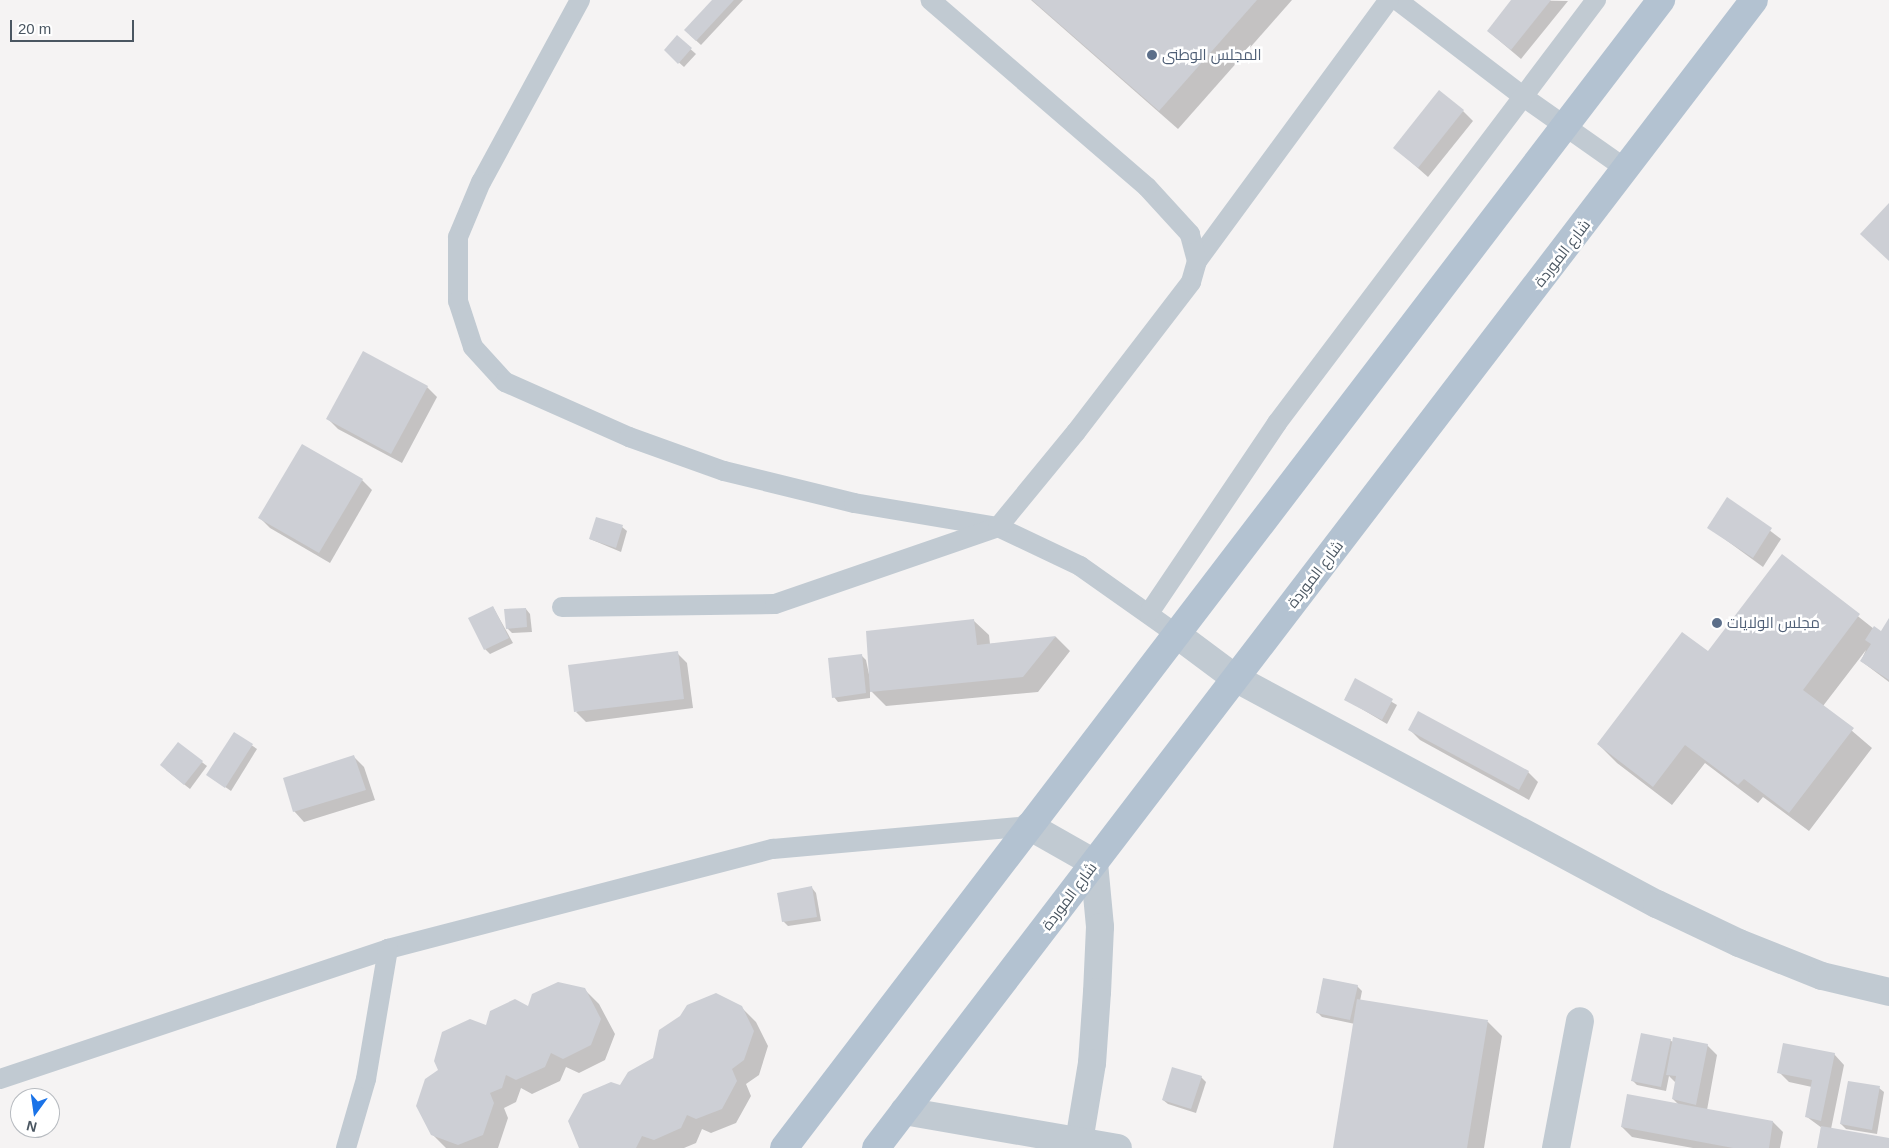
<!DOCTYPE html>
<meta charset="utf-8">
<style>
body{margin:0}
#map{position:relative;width:1889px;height:1148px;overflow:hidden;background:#f5f3f3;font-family:Helvetica,Cairo,sans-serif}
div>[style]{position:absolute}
.shadow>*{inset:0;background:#0003}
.building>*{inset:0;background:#cdcfd5}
.lane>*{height:20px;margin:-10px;padding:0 10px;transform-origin:10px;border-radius:10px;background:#c1cad2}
.street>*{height:28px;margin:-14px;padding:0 14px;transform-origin:14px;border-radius:14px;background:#c1cad2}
.primary>*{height:28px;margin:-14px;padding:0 14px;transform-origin:14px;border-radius:14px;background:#b3c2d1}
.dots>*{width:14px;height:14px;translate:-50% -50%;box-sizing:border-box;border:2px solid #fff;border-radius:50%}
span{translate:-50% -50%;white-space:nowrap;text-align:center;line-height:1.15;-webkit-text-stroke:5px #fff;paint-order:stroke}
.service-label{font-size:15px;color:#4e5e75}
.left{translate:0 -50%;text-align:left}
.street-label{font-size:15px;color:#4a5661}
.north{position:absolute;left:10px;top:1088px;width:50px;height:50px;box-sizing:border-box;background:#fff;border:1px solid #b7bbc0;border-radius:50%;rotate:194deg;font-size:14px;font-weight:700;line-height:20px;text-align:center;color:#4a5661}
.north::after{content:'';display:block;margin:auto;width:18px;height:22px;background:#1a73e8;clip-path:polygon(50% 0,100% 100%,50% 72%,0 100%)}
.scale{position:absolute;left:10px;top:20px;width:124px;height:22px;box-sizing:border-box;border:2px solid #4a5661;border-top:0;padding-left:6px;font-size:15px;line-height:18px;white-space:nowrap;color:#4a5661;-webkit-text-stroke:4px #fff;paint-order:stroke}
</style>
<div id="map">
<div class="shadow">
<i style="clip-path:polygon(714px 0,743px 0,701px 45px,690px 35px)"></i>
<i style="clip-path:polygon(1031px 0,1292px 0,1178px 129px)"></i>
<i style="clip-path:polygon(1513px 0,1568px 1px,1521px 59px,1488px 31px)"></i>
<i style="clip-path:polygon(677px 37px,696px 54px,684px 67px,665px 50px)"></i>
<i style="clip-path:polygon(1463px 111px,1473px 121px,1428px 177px,1395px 148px)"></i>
<i style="clip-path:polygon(427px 387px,437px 397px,402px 463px,338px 429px,328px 419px)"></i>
<i style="clip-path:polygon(362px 480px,372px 490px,330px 563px,270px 528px,260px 518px)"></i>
<i style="clip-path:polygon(1728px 499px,1781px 539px,1763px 567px,1708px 527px)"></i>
<i style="clip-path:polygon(622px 527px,627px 531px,621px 552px,590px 539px)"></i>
<i style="clip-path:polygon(1782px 556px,1874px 629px,1881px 633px,1889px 621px,1889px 682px,1861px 661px,1866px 650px,1823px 706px,1872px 748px,1809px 831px,1763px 797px,1758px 803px,1705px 763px,1672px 805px,1617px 763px,1598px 744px,1708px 653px)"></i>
<i style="clip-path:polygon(493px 607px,513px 643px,490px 654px,485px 649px)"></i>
<i style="clip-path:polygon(526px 609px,530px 614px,532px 632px,512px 633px,507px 628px)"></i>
<i style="clip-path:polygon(974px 621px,989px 635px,990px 644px,1056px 637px,1070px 651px,1038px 692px,886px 706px,870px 690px,870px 698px,838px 702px,834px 697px,861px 655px,866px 660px,870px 679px)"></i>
<i style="clip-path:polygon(677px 653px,687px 663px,693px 708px,586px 722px,576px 712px)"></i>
<i style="clip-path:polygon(1355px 680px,1397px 705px,1387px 724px,1345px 699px)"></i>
<i style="clip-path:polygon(1419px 713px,1528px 772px,1538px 782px,1529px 800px,1420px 740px,1410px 730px)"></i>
<i style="clip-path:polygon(234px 733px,257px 749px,231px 791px,208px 775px)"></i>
<i style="clip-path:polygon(178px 744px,207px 766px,190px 789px,166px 770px)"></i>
<i style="clip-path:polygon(354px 757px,364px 767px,375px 800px,304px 822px,294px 811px)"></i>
<i style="clip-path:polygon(812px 888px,816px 893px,821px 921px,788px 926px,783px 921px)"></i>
<i style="clip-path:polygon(1357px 986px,1362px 991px,1360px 1001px,1488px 1022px,1502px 1036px,1484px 1148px,1334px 1148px,1355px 1024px,1322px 1017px,1317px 1012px)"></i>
<i style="clip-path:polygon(584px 989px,599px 1004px,615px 1034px,605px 1060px,579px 1073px,566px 1067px,560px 1081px,532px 1094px,521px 1088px,516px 1102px,504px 1108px,508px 1118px,498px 1148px,446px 1148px,432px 1134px,440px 1071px,487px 1027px)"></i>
<i style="clip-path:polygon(741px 1007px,756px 1022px,768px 1046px,759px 1075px,746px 1084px,751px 1096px,736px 1123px,711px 1133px,702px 1129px,696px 1143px,684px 1148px,580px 1148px,620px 1087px)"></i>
<i style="clip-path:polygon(1670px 1040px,1674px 1043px,1707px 1045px,1717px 1055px,1707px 1110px,1773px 1122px,1783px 1132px,1780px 1148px,1693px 1148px,1632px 1137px,1622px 1127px,1679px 1105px,1673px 1099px,1676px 1083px,1669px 1076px,1666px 1091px,1637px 1085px,1632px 1080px)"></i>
<i style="clip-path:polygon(1834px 1054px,1844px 1065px,1831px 1129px,1889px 1139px,1889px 1148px,1818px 1148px,1822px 1128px,1807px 1117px,1812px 1087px,1789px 1082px,1779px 1072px)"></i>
<i style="clip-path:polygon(1201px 1077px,1206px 1082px,1196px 1113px,1168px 1104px,1163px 1100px)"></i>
<i style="clip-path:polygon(1879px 1088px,1884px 1092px,1877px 1134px,1846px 1129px,1841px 1124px)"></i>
</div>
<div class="building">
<i style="clip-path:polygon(712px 0,734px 0,696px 41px,684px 30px)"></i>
<i style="clip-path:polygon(1032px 0,1257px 0,1159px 111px)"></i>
<i style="clip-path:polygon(1511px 0,1551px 0,1511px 50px,1487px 31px)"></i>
<i style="clip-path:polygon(677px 35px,692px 48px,678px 64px,664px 50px)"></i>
<i style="clip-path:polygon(1439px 90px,1464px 110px,1418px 168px,1393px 148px)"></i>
<i style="clip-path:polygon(1889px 203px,1889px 261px,1860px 234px)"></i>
<i style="clip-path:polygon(363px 351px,428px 386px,391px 454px,326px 419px)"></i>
<i style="clip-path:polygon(302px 444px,363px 479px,319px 553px,258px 518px)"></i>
<i style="clip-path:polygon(1727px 497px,1772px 528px,1753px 558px,1707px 528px)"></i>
<i style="clip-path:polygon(596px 517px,623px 525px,616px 548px,589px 539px)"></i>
<i style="clip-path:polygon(1782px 554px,1860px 614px,1803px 690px,1854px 728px,1789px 813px,1744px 779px,1738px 785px,1685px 745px,1653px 787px,1597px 744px,1682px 632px,1708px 651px)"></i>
<i style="clip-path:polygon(493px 606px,509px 638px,484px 650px,468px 618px)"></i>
<i style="clip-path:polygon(526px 608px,527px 627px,506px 629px,504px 609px)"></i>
<i style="clip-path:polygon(1889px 618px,1889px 680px,1860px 661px,1871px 644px,1865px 640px,1874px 626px,1881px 631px)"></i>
<i style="clip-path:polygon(974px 619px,977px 645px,1056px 636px,1023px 677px,870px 692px,866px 631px)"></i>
<i style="clip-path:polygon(678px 651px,684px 699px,574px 712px,568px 665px)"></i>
<i style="clip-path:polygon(862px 654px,866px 693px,832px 698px,828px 658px)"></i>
<i style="clip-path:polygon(1355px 678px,1393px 699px,1382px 720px,1344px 700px)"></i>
<i style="clip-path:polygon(1418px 711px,1529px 771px,1519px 790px,1408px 730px)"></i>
<i style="clip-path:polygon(234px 732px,253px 744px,225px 788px,206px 775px)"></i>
<i style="clip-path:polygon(178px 742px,203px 761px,184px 785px,160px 765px)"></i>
<i style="clip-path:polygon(354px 755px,366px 790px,293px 812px,283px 778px)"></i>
<i style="clip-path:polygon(812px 886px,817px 917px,782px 922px,777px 893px)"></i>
<i style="clip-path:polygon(1323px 978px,1358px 985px,1350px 1020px,1316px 1013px)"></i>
<i style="clip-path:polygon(558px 982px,585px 988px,601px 1019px,591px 1045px,563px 1059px,551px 1053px,545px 1067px,516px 1080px,506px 1075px,502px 1088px,490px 1093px,494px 1103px,483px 1135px,458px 1145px,431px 1135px,416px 1106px,425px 1079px,438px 1070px,434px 1061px,442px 1032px,470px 1019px,486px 1025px,490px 1011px,515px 999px,528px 1006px,532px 994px)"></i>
<i style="clip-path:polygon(716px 993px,742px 1006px,754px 1031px,744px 1060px,732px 1069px,737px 1081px,722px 1109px,696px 1119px,687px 1115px,681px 1128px,654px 1140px,642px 1136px,636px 1148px,579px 1148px,568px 1121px,583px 1094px,611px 1082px,620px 1085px,628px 1072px,653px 1058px,659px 1030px,680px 1016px,687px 1005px)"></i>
<i style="clip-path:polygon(1357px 999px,1488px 1020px,1467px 1148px,1333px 1148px)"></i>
<i style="clip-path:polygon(1641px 1033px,1671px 1039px,1661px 1087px,1631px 1081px)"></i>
<i style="clip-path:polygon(1673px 1037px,1708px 1044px,1696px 1105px,1672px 1099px,1676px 1076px,1666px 1075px)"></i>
<i style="clip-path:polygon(1783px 1043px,1835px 1053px,1821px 1121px,1805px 1117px,1812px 1080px,1777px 1073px)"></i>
<i style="clip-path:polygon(1172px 1067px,1202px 1076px,1191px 1109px,1162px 1100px)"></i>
<i style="clip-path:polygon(1848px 1081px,1880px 1086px,1872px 1130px,1840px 1124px)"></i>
<i style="clip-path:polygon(1627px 1094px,1773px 1121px,1769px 1148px,1733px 1148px,1621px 1127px)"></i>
<i style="clip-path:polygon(1821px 1126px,1889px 1138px,1889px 1148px,1817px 1148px)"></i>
</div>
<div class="lane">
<i style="left:580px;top:0;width:207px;rotate:118.5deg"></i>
<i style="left:481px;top:182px;width:60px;rotate:112.7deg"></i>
<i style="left:458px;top:237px;width:64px;rotate:90deg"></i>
<i style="left:458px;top:301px;width:48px;rotate:71.9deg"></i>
<i style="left:473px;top:347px;width:47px;rotate:47.6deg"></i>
<i style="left:505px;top:382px;width:136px;rotate:23.9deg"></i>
<i style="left:629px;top:437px;width:101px;rotate:19.7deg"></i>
<i style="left:724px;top:471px;width:134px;rotate:13.8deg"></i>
<i style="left:854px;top:503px;width:146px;rotate:9.5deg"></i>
<i style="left:998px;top:527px;width:91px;rotate:25.4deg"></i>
<i style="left:1080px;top:566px;width:118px;rotate:35.3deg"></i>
<i style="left:1397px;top:0;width:161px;rotate:37.4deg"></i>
<i style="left:1525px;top:98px;width:123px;rotate:35.1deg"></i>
<i style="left:1197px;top:261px;width:324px;rotate:-53.7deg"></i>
<i style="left:562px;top:607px;width:213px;rotate:-0.8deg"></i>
<i style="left:775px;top:604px;width:236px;rotate:-19deg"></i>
<i style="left:998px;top:527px;width:123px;rotate:-50.6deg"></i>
<i style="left:1076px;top:432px;width:189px;rotate:-52.5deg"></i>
<i style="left:1191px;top:282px;width:22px;rotate:-74deg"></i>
<i style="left:1197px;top:261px;width:28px;rotate:-105deg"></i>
<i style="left:1190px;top:234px;width:64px;rotate:-132.5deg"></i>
<i style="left:1147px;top:187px;width:286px;rotate:-139.2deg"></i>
<i style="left:1149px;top:613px;width:229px;rotate:-56deg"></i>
<i style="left:1277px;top:423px;width:530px;rotate:-52.98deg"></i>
<i style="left:0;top:1079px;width:409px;rotate:-18.5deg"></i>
<i style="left:388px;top:949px;width:398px;rotate:-14.6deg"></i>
<i style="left:773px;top:849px;width:257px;rotate:-5.1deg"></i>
<i style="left:346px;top:1148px;width:72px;rotate:-73.8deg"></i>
<i style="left:366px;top:1079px;width:132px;rotate:-80.4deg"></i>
</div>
<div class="street">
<i style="left:1176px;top:634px;width:74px;rotate:36.7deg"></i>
<i style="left:1235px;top:678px;width:479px;rotate:28.2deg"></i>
<i style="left:1657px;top:904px;width:91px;rotate:25.4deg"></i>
<i style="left:1739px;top:943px;width:89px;rotate:21.7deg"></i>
<i style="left:1822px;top:976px;width:69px;rotate:13.4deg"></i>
<i style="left:1029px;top:826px;width:75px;rotate:29.6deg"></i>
<i style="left:1094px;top:863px;width:64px;rotate:84.6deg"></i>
<i style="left:1100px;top:927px;width:65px;rotate:92.6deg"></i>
<i style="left:1097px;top:992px;width:71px;rotate:94deg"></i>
<i style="left:1092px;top:1063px;width:86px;rotate:99.4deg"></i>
<i style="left:904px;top:1111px;width:217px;rotate:9.8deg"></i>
<i style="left:1556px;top:1148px;width:129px;rotate:-79.3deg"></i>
</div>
<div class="primary">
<i style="left:784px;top:1148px;width:1445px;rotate:-52.62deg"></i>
<i style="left:876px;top:1148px;width:1445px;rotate:-52.59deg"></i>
</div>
<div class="dots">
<i style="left:1152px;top:55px;background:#5c6f8a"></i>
<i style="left:1717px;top:623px;background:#5c6f8a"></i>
</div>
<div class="service-label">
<span class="left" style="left:1162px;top:55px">المجلس الوطنى</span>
<span class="left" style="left:1727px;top:623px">مجلس الولايات</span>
</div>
<div class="street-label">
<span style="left:1562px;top:253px;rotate:-52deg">شارع الموردة</span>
<span style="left:1315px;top:574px;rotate:-52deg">شارع الموردة</span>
<span style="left:1069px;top:896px;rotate:-53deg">شارع الموردة</span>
</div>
<div class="north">N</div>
<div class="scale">20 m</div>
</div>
